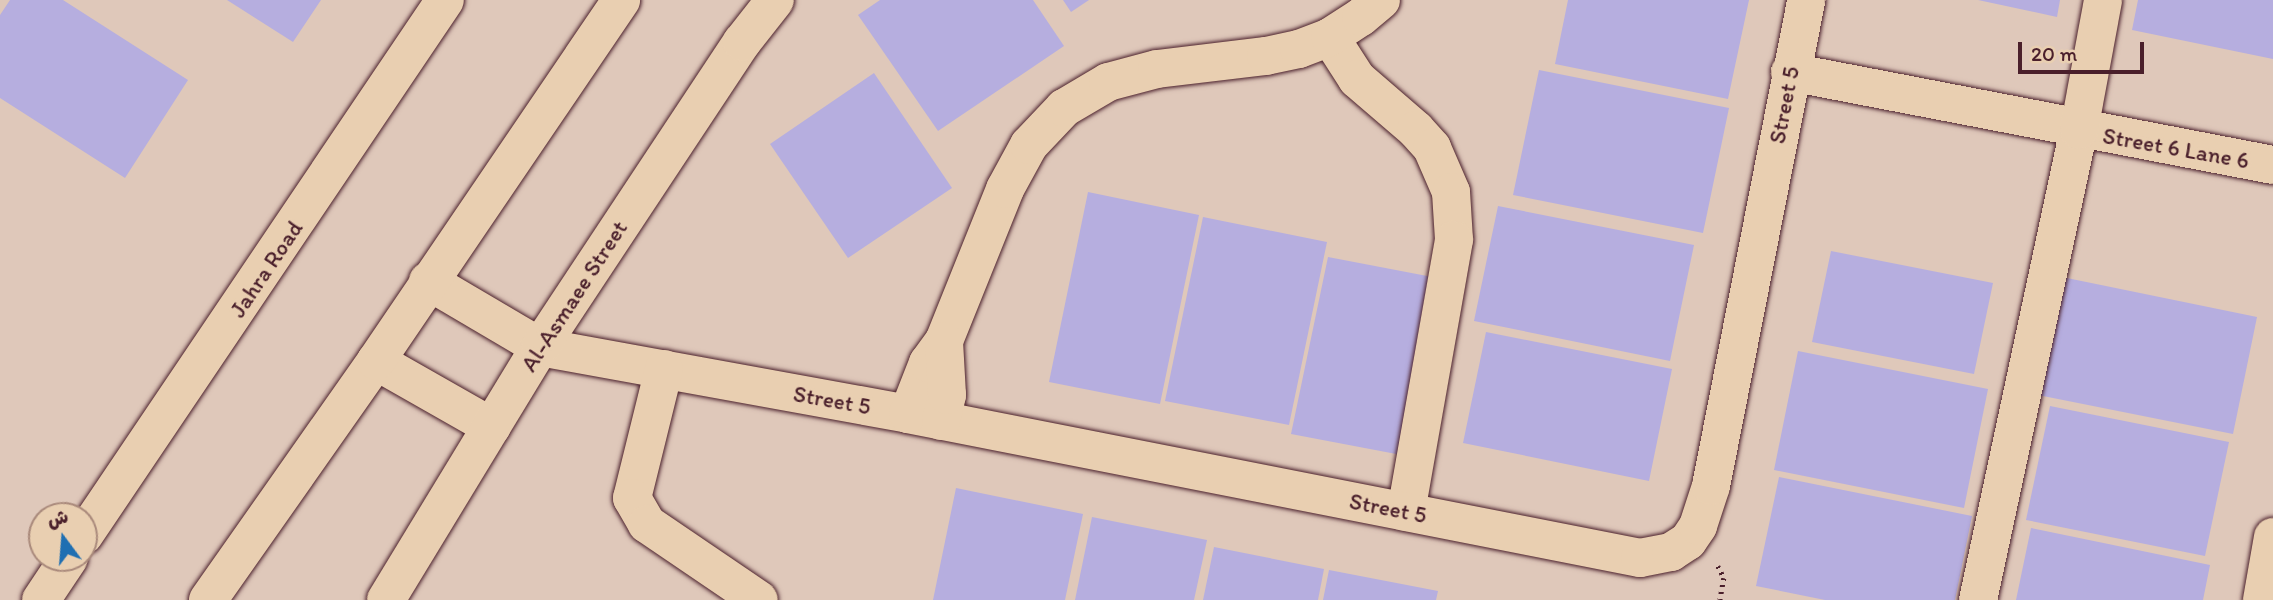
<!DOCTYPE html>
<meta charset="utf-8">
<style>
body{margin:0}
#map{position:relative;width:2273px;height:600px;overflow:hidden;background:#dfc8ba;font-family:Itim,"Playpen Sans Arabic",sans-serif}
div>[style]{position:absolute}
.building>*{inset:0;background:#b6aedf}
.path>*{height:4.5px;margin-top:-2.25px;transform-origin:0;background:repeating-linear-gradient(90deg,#4a1f2b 0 2px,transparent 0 7px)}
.roads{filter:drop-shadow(0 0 2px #4a1f2b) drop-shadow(0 0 2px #4a1f2b)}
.minor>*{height:38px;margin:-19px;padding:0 19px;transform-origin:19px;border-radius:19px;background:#e9cfb1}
.highway>*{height:38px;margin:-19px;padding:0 19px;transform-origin:19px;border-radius:19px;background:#e9cfb1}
span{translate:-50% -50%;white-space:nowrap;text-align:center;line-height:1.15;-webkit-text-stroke:6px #e9cfb1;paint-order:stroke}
.street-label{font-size:23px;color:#4a1f2b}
.north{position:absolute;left:28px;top:502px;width:70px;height:70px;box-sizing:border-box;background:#e9cfb1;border:2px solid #a9897b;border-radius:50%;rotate:344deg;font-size:19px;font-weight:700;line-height:28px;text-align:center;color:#4a1f2b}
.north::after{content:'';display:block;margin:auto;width:24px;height:32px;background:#1f6fb2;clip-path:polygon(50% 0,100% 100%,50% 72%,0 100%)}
.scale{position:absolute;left:2018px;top:42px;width:126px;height:32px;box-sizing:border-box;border:4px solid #4a1f2b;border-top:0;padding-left:9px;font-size:21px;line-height:24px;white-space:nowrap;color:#4a1f2b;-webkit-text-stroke:5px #e9cfb1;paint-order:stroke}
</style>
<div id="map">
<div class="building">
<i style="clip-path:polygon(10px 0,63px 0,188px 80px,125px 178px,0 98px,0 15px)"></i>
<i style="clip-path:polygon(227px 0,321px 0,293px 42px)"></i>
<i style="clip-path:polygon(880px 0,1033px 0,1064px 46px,938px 131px,858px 15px)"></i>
<i style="clip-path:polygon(1063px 0,1089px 0,1071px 12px)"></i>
<i style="clip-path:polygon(1568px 0,1749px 0,1728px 99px,1555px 64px)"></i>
<i style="clip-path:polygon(1978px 0,2060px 0,2057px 17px)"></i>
<i style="clip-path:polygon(2138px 0,2273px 0,2273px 59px,2132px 30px)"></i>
<i style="clip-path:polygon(1539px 70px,1729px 108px,1703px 233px,1513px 195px)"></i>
<i style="clip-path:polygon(874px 73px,952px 188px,848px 258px,770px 144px)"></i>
<i style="clip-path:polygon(1088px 192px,1199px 215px,1160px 404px,1049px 382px)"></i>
<i style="clip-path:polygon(1498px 206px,1694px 245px,1670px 361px,1474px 321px)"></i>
<i style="clip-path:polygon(1203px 217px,1327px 242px,1289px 425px,1165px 401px)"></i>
<i style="clip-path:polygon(1831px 251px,1993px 283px,1974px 374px,1812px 342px)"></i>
<i style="clip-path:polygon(1328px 257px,1448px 280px,1412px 457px,1291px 434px)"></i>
<i style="clip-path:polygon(2062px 277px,2257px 317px,2233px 434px,2038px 395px)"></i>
<i style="clip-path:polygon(1486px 332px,1672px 369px,1649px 481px,1463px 443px)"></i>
<i style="clip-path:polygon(1798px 351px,1988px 389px,1964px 508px,1774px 470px)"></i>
<i style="clip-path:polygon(2050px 406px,2229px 442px,2205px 556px,2026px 520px)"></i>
<i style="clip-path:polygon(1779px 477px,1972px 516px,1955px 600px,1825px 600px,1756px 586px)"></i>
<i style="clip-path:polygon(956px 488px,1083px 514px,1065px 600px,933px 600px)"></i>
<i style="clip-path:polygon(1092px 517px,1207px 540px,1194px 600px,1075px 600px)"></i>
<i style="clip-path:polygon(2031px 528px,2210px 565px,2203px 600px,2016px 600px)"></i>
<i style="clip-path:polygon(1214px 547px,1324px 569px,1318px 600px,1203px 600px)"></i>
<i style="clip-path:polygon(1329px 570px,1438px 591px,1436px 600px,1323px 600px)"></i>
</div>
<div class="path">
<i style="left:1718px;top:566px;width:13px;rotate:63deg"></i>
<i style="left:1724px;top:578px;width:22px;rotate:100deg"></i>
</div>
<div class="roads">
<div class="minor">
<i style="left:1330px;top:37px;width:50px;rotate:57.3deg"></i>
<i style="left:1357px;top:79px;width:78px;rotate:40.8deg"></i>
<i style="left:1416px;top:130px;width:24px;rotate:48deg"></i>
<i style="left:1432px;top:148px;width:48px;rotate:66.6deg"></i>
<i style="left:1451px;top:192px;width:48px;rotate:86.4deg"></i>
<i style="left:1454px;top:240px;width:276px;rotate:100deg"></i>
<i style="left:1790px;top:72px;width:492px;rotate:10.9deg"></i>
<i style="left:428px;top:281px;width:130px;rotate:30.5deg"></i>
<i style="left:540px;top:347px;width:374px;rotate:10.3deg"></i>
<i style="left:908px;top:414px;width:746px;rotate:11.13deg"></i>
<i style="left:1640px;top:558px;width:32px;rotate:-11deg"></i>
<i style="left:1671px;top:552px;width:20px;rotate:-33deg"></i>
<i style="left:1688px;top:541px;width:18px;rotate:-56deg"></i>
<i style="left:1698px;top:526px;width:42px;rotate:-72deg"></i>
<i style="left:1711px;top:486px;width:495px;rotate:-78.9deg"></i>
<i style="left:376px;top:361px;width:133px;rotate:29.6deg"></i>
<i style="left:664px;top:369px;width:133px;rotate:103.9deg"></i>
<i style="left:632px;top:498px;width:30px;rotate:60deg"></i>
<i style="left:647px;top:524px;width:135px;rotate:34.2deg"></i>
<i style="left:908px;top:414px;width:55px;rotate:-68.6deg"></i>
<i style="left:928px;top:363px;width:27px;rotate:-54deg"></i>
<i style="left:944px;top:341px;width:164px;rotate:-68.1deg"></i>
<i style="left:1005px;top:189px;width:50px;rotate:-61.4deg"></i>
<i style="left:1029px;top:145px;width:51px;rotate:-46.6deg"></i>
<i style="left:1064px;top:108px;width:51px;rotate:-30.6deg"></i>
<i style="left:1108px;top:82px;width:51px;rotate:-14.9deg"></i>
<i style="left:1157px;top:69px;width:110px;rotate:-6.8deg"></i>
<i style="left:1266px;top:56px;width:34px;rotate:-12deg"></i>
<i style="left:1299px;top:49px;width:33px;rotate:-21deg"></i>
<i style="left:1330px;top:37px;width:37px;rotate:-33deg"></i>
<i style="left:1361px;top:17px;width:26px;rotate:-40deg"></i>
<i style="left:941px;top:421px;width:27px;rotate:-77deg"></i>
<i style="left:947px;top:395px;width:54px;rotate:-93.2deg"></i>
<i style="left:386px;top:600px;width:296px;rotate:-58.7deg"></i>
<i style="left:540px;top:347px;width:366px;rotate:-56.5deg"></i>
<i style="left:742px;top:42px;width:53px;rotate:-51.8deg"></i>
<i style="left:1978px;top:600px;width:481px;rotate:-77.9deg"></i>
<i style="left:2079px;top:130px;width:132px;rotate:-79.5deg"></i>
<i style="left:2262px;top:600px;width:64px;rotate:-80.1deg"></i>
</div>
<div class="highway">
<i style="left:84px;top:535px;width:645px;rotate:-55.99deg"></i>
<i style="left:41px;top:600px;width:50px;rotate:-56.3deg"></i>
<i style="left:208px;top:600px;width:292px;rotate:-54.9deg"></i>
<i style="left:376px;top:361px;width:436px;rotate:-55.8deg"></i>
</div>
</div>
<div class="street-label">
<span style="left:1784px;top:105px;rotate:-79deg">Street 5</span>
<span style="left:2176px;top:148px;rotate:10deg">Street 6 Lane 6</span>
<span style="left:266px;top:269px;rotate:-56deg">Jahra Road</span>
<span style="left:574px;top:296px;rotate:-57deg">Al-Asmaee Street</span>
<span style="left:832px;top:400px;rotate:10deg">Street 5</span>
<span style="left:1388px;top:508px;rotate:11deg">Street 5</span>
</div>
<div class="north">ش</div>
<div class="scale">20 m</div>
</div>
